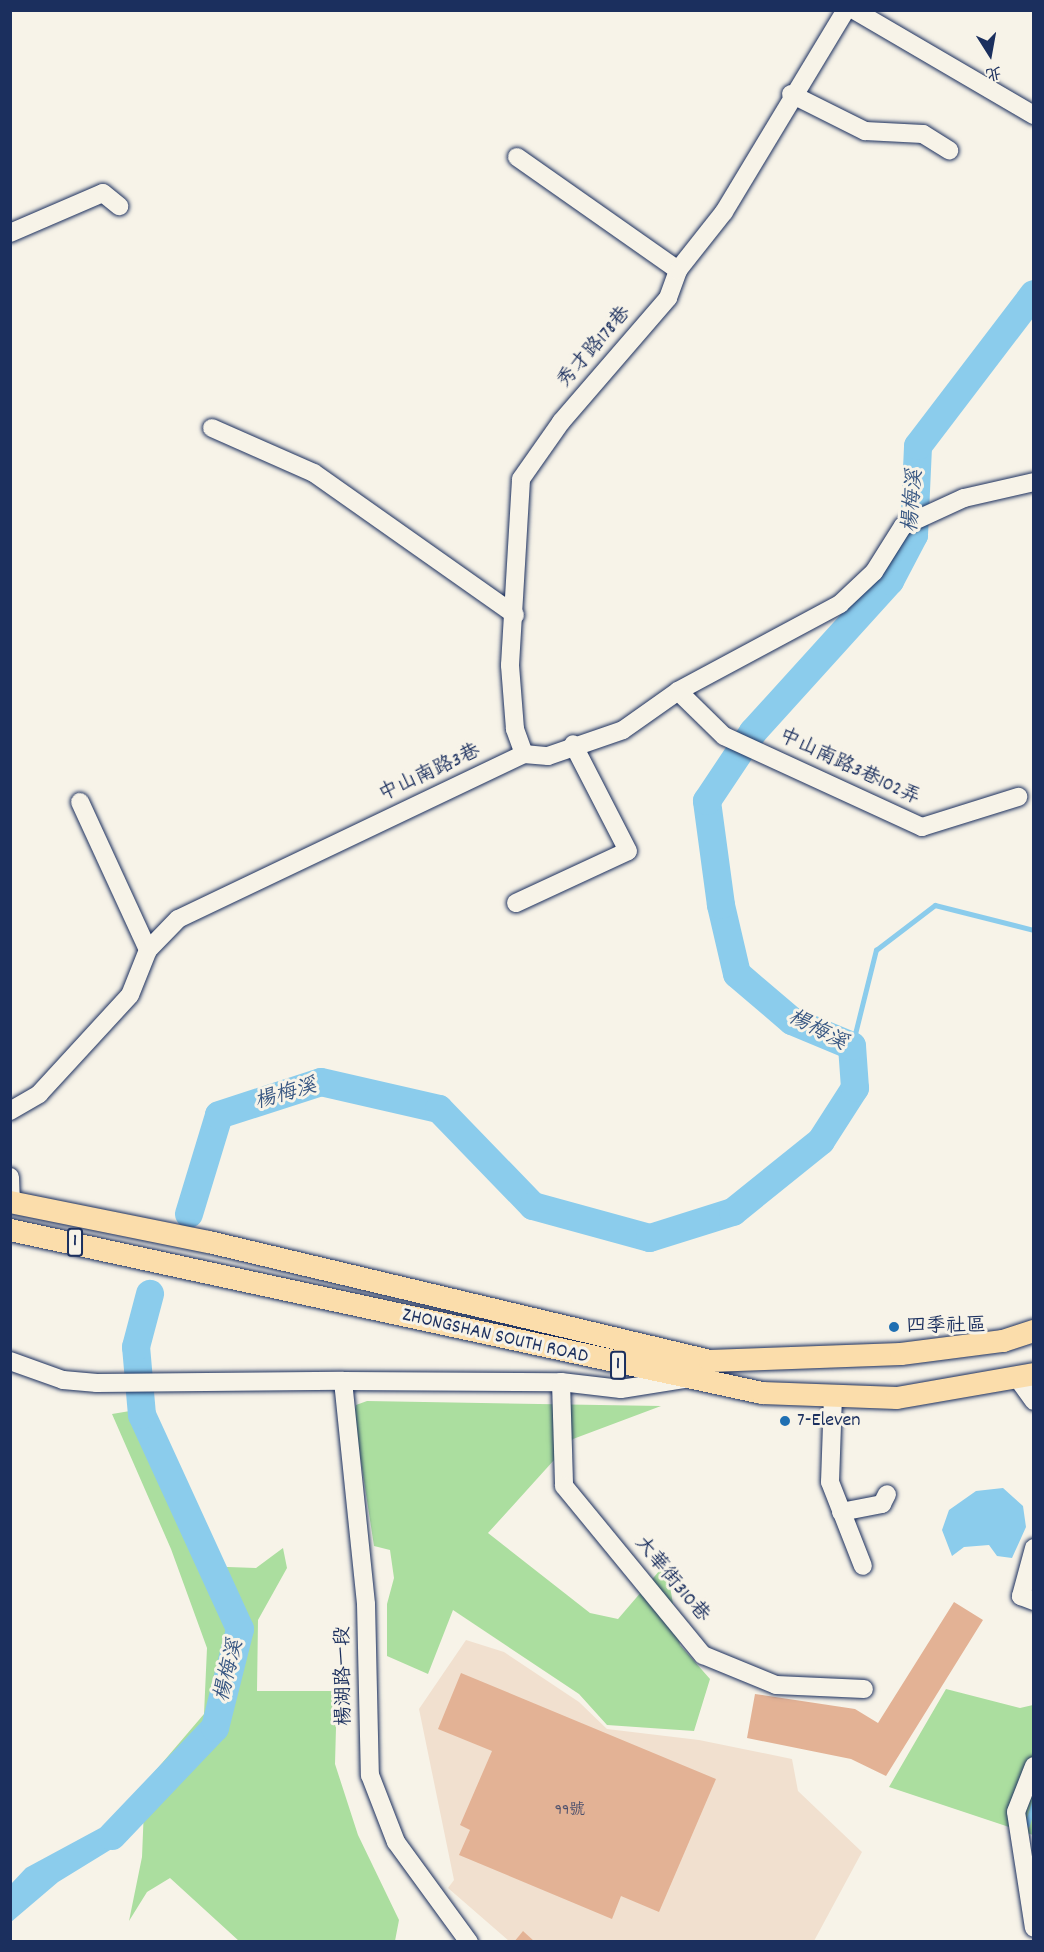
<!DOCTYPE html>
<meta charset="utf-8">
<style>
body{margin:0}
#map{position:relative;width:1044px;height:1952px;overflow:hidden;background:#f7f3e8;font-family:Dekko,"LXGW WenKai TC",sans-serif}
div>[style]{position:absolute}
.built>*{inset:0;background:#f1e0cf}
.green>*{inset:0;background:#abde9f}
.water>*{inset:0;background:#8bccec}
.stream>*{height:4.5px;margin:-2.25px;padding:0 2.25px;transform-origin:2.25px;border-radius:2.25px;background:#8bccec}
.river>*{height:28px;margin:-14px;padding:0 14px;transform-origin:14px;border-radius:14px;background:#8bccec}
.building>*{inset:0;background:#e3b295}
.roads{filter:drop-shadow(0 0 2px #1b2f5e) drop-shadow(0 0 2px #1b2f5e)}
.minor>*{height:18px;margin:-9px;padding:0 9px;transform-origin:9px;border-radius:9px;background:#f7f3e8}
.major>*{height:22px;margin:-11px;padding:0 11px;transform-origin:11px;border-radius:11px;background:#fbddab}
.dots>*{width:16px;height:16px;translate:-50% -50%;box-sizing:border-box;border:3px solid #f7f3e8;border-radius:50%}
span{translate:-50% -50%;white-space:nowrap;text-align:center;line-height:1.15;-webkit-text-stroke:6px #f7f3e8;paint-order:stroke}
.number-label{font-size:16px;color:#4d506c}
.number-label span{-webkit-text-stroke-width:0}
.shield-label span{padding:2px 4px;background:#f7f3e8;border:2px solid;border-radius:4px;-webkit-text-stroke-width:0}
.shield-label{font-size:18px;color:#1b2f5e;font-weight:700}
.street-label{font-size:20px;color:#1b2f5e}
.poi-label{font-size:20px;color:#1b2f5e}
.left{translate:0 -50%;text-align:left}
.water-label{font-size:21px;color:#375682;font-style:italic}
.frame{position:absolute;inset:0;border:12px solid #1b2f5e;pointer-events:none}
.north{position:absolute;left:960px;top:24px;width:60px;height:60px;-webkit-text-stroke:4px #f7f3e8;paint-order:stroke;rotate:169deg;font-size:16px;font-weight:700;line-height:24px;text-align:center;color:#1b2f5e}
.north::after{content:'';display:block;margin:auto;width:21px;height:27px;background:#1b2f5e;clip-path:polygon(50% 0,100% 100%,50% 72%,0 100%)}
</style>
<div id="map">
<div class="built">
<i style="clip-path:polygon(466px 1640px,504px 1652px,579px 1702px,607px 1729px,699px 1740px,792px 1759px,798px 1791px,862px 1852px,814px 1941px,509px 1941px,448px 1888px,454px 1880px,419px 1709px)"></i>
</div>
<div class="green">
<i style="clip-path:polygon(367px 1401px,661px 1406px,573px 1439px,488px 1533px,590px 1613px,618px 1619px,666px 1563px,680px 1645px,710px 1679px,694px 1731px,607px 1725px,579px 1694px,453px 1610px,428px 1674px,387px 1656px,387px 1604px,394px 1578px,390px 1550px,374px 1546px,354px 1416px,356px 1405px)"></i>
<i style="clip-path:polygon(130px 1411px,200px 1566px,256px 1568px,283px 1548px,287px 1568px,258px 1620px,257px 1691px,337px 1691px,335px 1764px,358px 1835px,399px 1920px,395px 1941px,239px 1941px,170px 1878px,147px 1892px,129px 1921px,142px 1857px,145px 1783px,204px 1714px,207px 1648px,171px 1549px,112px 1414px)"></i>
<i style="clip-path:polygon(946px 1689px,1020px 1708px,1033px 1705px,1033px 1835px,889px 1787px)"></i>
</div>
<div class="water">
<i style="clip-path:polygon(1003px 1488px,1023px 1506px,1026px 1527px,1012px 1558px,997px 1556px,989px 1545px,964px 1547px,952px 1556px,942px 1530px,949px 1510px,976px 1491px)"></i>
<i style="clip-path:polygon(139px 1807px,128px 1839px,58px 1882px,11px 1922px,11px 1884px,26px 1868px)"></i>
</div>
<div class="stream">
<i style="left:852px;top:1046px;width:99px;rotate:-76deg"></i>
<i style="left:876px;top:950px;width:74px;rotate:-37.3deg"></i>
<i style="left:935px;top:905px;width:102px;rotate:14.2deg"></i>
<i style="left:1027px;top:1825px;width:24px;rotate:-73deg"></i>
</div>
<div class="river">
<i style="left:189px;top:1214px;width:103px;rotate:-73.1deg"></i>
<i style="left:219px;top:1115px;width:107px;rotate:-17.9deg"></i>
<i style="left:321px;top:1082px;width:121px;rotate:12.9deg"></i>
<i style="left:439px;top:1109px;width:135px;rotate:45.9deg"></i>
<i style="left:533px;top:1206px;width:121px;rotate:15.3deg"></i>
<i style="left:650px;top:1238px;width:87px;rotate:-17.4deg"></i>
<i style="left:733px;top:1212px;width:113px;rotate:-38.9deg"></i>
<i style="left:821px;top:1141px;width:63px;rotate:-57.3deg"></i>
<i style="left:855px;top:1088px;width:42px;rotate:-94.1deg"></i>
<i style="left:852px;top:1046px;width:65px;rotate:-157.4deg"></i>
<i style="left:792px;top:1021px;width:72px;rotate:-139.5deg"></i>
<i style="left:737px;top:974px;width:71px;rotate:-103.1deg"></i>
<i style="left:721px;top:905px;width:105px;rotate:-97.7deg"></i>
<i style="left:707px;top:801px;width:83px;rotate:-56.3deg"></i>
<i style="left:753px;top:732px;width:204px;rotate:-47.8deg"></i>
<i style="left:890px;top:581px;width:52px;rotate:-62.4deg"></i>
<i style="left:914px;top:535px;width:89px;rotate:-87.4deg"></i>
<i style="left:918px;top:446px;width:191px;rotate:-52.7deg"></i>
<i style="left:112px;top:1836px;width:149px;rotate:-46.4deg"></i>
<i style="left:215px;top:1728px;width:102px;rotate:-75.8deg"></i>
<i style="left:240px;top:1629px;width:235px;rotate:-114.6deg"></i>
<i style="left:142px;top:1415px;width:68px;rotate:-95deg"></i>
<i style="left:136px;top:1347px;width:55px;rotate:-75.2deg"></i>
</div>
<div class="building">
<i style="clip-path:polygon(954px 1602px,983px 1620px,886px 1776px,851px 1759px,747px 1738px,755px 1694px,855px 1709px,878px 1723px)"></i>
<i style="clip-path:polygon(461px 1673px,716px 1779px,659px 1912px,621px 1896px,612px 1919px,459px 1855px,470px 1830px,460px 1825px,492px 1751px,438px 1729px)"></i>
<i style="clip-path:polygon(523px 1931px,535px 1942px,514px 1942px)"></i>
</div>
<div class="roads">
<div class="minor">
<i style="left:854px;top:10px;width:208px;rotate:30.3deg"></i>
<i style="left:791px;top:94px;width:83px;rotate:26.6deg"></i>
<i style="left:865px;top:131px;width:58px;rotate:3deg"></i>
<i style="left:923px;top:134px;width:31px;rotate:32deg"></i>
<i style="left:517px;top:157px;width:197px;rotate:35.1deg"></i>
<i style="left:10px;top:233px;width:101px;rotate:-23.3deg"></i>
<i style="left:103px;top:193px;width:21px;rotate:39deg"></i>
<i style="left:212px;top:428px;width:111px;rotate:23.8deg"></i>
<i style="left:314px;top:473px;width:246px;rotate:35.2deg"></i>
<i style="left:678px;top:691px;width:64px;rotate:44.4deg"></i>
<i style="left:724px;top:736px;width:218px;rotate:24.7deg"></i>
<i style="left:922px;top:827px;width:101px;rotate:-17.4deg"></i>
<i style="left:524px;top:754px;width:27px;rotate:-110deg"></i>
<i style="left:515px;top:729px;width:64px;rotate:-94.5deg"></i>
<i style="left:510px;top:665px;width:186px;rotate:-86.6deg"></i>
<i style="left:521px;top:479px;width:70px;rotate:-54.9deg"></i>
<i style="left:561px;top:422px;width:164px;rotate:-49.2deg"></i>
<i style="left:668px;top:298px;width:30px;rotate:-70deg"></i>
<i style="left:678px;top:270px;width:74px;rotate:-51.6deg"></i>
<i style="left:724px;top:212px;width:236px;rotate:-58.9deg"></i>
<i style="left:80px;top:802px;width:163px;rotate:65.3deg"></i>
<i style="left:516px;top:903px;width:123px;rotate:-24.9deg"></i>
<i style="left:628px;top:851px;width:120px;rotate:-117.2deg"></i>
<i style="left:10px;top:1111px;width:34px;rotate:-30deg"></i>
<i style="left:39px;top:1094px;width:134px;rotate:-47.4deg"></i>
<i style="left:130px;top:995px;width:48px;rotate:-68.2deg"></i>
<i style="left:148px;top:950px;width:43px;rotate:-45.9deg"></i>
<i style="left:178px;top:919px;width:383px;rotate:-25.5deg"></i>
<i style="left:524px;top:754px;width:24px;rotate:5deg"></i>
<i style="left:548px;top:756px;width:79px;rotate:-19.1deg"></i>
<i style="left:623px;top:730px;width:67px;rotate:-35.3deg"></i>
<i style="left:678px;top:691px;width:184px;rotate:-28.2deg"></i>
<i style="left:840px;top:604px;width:47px;rotate:-43.3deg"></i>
<i style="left:874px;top:572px;width:54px;rotate:-57.8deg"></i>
<i style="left:903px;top:526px;width:67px;rotate:-24.7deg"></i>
<i style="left:964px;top:498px;width:72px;rotate:-12.9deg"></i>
<i style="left:10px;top:1177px;width:25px;rotate:88deg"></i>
<i style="left:10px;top:1361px;width:56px;rotate:19.7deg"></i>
<i style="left:63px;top:1380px;width:34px;rotate:5deg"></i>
<i style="left:97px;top:1383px;width:246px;rotate:-0.5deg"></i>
<i style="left:343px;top:1381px;width:224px;rotate:84.1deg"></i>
<i style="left:366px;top:1604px;width:171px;rotate:88.7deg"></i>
<i style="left:370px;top:1775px;width:72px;rotate:68.8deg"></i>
<i style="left:396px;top:1842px;width:124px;rotate:53.9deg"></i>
<i style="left:1018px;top:1379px;width:27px;rotate:54deg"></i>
<i style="left:343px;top:1381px;width:218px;rotate:0.3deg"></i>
<i style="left:561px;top:1382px;width:60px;rotate:6.7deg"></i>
<i style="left:621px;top:1389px;width:65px;rotate:-8.9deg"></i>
<i style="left:561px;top:1382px;width:104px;rotate:88.3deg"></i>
<i style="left:564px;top:1486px;width:219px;rotate:50.6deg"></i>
<i style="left:703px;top:1655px;width:79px;rotate:22.3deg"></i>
<i style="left:776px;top:1685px;width:88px;rotate:2.6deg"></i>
<i style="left:833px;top:1396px;width:86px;rotate:92deg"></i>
<i style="left:830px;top:1482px;width:90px;rotate:68.6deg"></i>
<i style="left:841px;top:1512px;width:42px;rotate:-11deg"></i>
<i style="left:882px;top:1504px;width:11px;rotate:-63deg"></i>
<i style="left:1034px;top:1548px;width:50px;rotate:105.2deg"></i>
<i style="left:1021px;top:1596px;width:14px;rotate:21deg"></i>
<i style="left:1034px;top:1766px;width:49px;rotate:111.4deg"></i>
<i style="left:1016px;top:1812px;width:117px;rotate:81.2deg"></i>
</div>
<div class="major">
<i style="left:10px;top:1202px;width:203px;rotate:11.4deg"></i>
<i style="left:209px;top:1242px;width:515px;rotate:13.36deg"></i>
<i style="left:710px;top:1361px;width:191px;rotate:-2.1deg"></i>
<i style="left:901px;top:1354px;width:103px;rotate:-7.3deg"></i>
<i style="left:1003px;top:1341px;width:33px;rotate:-18deg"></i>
<i style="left:10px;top:1230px;width:769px;rotate:12.23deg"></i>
<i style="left:762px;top:1393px;width:135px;rotate:2.1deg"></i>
<i style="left:897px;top:1398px;width:139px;rotate:-9.9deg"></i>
</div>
</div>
<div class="dots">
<i style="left:894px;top:1327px;background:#1f6fb2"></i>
<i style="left:785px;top:1421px;background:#1f6fb2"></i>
</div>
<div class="number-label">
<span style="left:570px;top:1811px">99號</span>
</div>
<div class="shield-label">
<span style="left:75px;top:1242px">1</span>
<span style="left:618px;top:1365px">1</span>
</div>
<div class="street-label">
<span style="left:595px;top:348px;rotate:-49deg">秀才路178巷</span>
<span style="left:849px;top:768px;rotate:25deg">中山南路3巷102弄</span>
<span style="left:430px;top:774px;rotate:-25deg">中山南路3巷</span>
<span style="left:495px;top:1337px;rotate:13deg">ZHONGSHAN SOUTH ROAD</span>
<span style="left:671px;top:1580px;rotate:50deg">大華街310巷</span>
<span style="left:345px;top:1676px;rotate:-91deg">楊湖路一段</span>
</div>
<div class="poi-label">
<span class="left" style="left:906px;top:1327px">四季社區</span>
<span class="left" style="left:797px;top:1421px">7-Eleven</span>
</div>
<div class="water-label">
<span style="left:914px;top:501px;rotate:-85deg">楊梅溪</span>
<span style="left:817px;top:1031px;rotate:28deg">楊梅溪</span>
<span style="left:286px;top:1095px;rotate:-16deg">楊梅溪</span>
<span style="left:230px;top:1671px;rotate:-76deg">楊梅溪</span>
</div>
<div class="frame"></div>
<div class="north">北</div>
</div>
